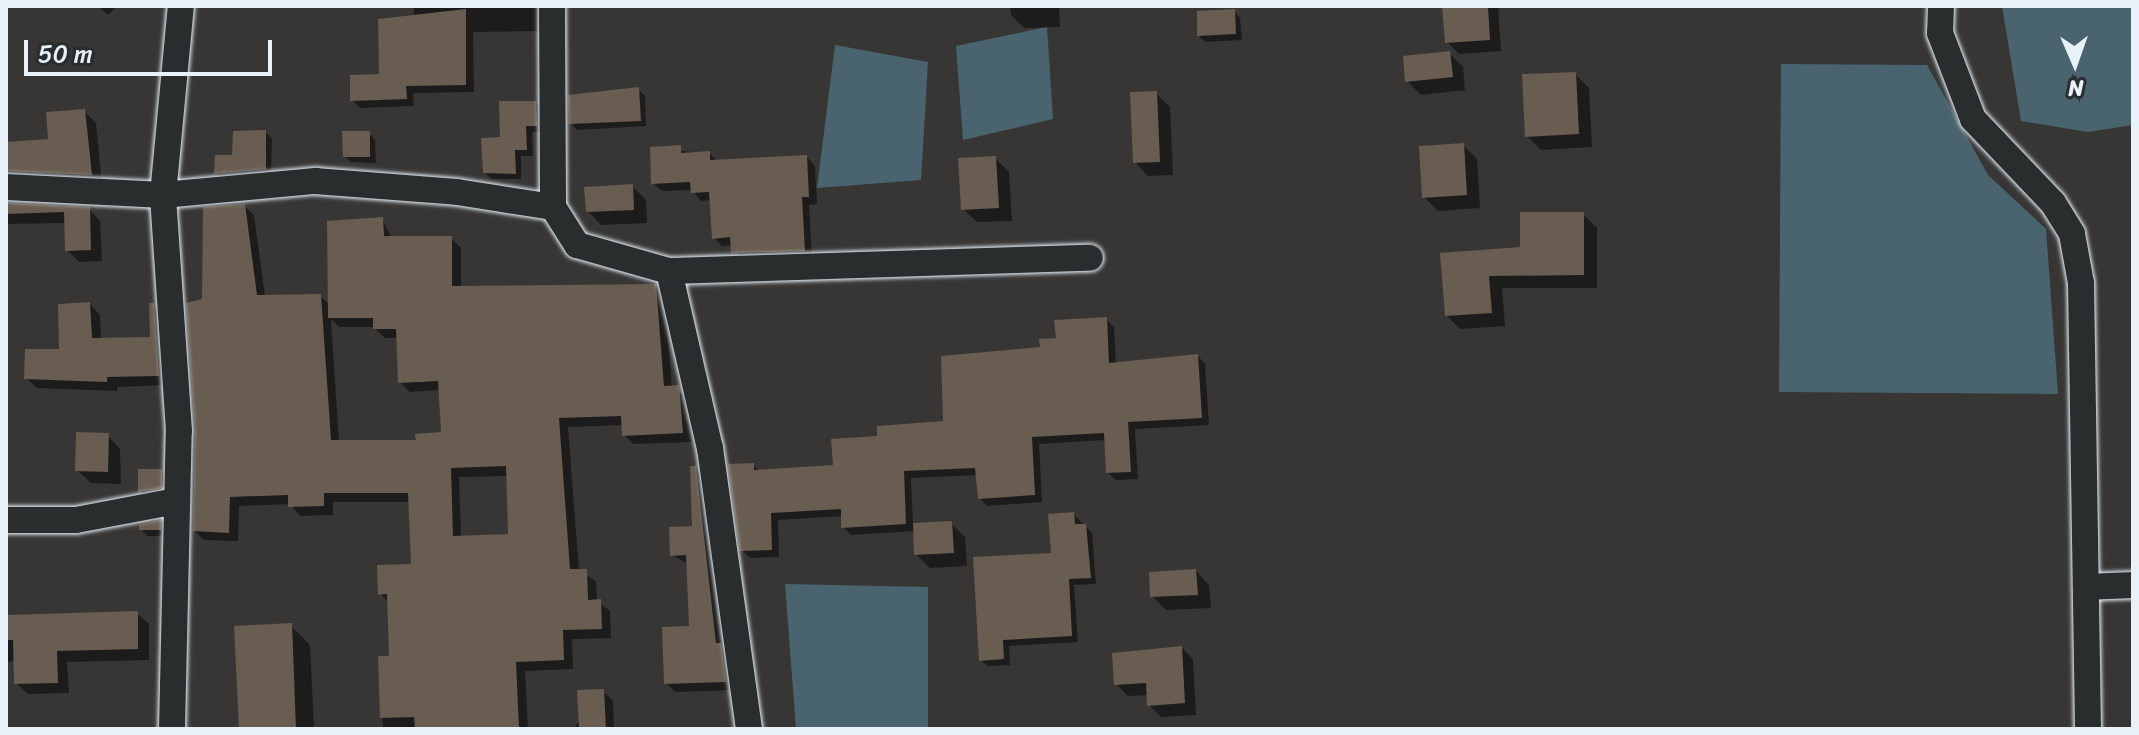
<!DOCTYPE html>
<style>
body{margin:0}
#map{position:relative;width:2139px;height:735px;overflow:hidden;background:#373635;font-family:Sriracha,sans-serif}
div>[style]{position:absolute}
.water>*{inset:0;background:#4a646f}
.shadow>*{inset:0;background:#0007}
.building>*{inset:0;background:#695c50}
.roads{filter:drop-shadow(0 0 2px #e8f1f8) drop-shadow(0 0 2px #e8f1f8)}
.minor>*{height:26px;margin:-13px;padding:0 13px;transform-origin:13px;border-radius:13px;background:#2a2d2e}
span{translate:-50% -50%;white-space:nowrap;text-align:center;line-height:1.15;-webkit-text-stroke:8px #2a2d2e;paint-order:stroke}
.frame{position:absolute;inset:0;border:8px solid #e8f1f8;pointer-events:none}
.north{position:absolute;left:2035px;top:24px;width:80px;height:80px;-webkit-text-stroke:6px #2a2d2e;paint-order:stroke;rotate:178deg;font-size:22px;font-weight:700;line-height:32px;text-align:center;color:#e8f1f8}
.north::after{content:'';display:block;margin:auto;width:28px;height:36px;background:#e8f1f8;clip-path:polygon(50% 0,100% 100%,50% 72%,0 100%)}
.scale{position:absolute;left:24px;top:40px;width:248px;height:36px;box-sizing:border-box;border:4px solid #e8f1f8;border-top:0;padding-left:10px;font-size:24px;line-height:28px;white-space:nowrap;color:#e8f1f8;-webkit-text-stroke:6px #2a2d2e;paint-order:stroke}
</style>
<div id="map">
<div class="water">
<i style="clip-path:polygon(2002px 6px,2133px 6px,2133px 125px,2088px 132px,2021px 121px)"></i>
<i style="clip-path:polygon(1047px 27px,1053px 119px,963px 140px,956px 46px)"></i>
<i style="clip-path:polygon(835px 45px,928px 62px,921px 180px,817px 188px)"></i>
<i style="clip-path:polygon(1781px 64px,1927px 65px,1988px 175px,2046px 229px,2058px 394px,1779px 392px)"></i>
<i style="clip-path:polygon(785px 584px,928px 587px,928px 729px,796px 729px)"></i>
</div>
<div class="shadow">
<i style="clip-path:polygon(98px 6px,117px 6px,108px 15px)"></i>
<i style="clip-path:polygon(414px 6px,538px 6px,539px 31px,473px 32px,474px 92px,413px 93px,414px 106px,360px 108px,352px 100px,381px 76px,414px 21px)"></i>
<i style="clip-path:polygon(1010px 6px,1059px 6px,1060px 27px,1024px 28px,1011px 15px)"></i>
<i style="clip-path:polygon(1444px 6px,1498px 6px,1501px 51px,1459px 54px,1447px 42px)"></i>
<i style="clip-path:polygon(1234px 11px,1240px 18px,1242px 40px,1205px 42px,1199px 36px)"></i>
<i style="clip-path:polygon(1449px 53px,1463px 67px,1465px 90px,1421px 95px,1407px 81px)"></i>
<i style="clip-path:polygon(1575px 74px,1589px 88px,1592px 147px,1541px 150px,1527px 136px)"></i>
<i style="clip-path:polygon(638px 89px,645px 96px,646px 126px,577px 130px,571px 123px)"></i>
<i style="clip-path:polygon(1156px 93px,1170px 107px,1173px 175px,1148px 176px,1135px 162px)"></i>
<i style="clip-path:polygon(536px 103px,542px 110px,542px 132px,532px 132px,533px 156px,521px 156px,521px 179px,491px 179px,485px 172px,502px 139px)"></i>
<i style="clip-path:polygon(84px 111px,96px 123px,102px 186px,6px 188px,6px 144px,50px 141px)"></i>
<i style="clip-path:polygon(266px 132px,272px 139px,271px 175px,223px 180px,216px 173px)"></i>
<i style="clip-path:polygon(369px 133px,375px 140px,376px 163px,351px 162px,345px 156px)"></i>
<i style="clip-path:polygon(1463px 145px,1477px 159px,1480px 208px,1438px 211px,1424px 197px)"></i>
<i style="clip-path:polygon(652px 149px,709px 153px,718px 162px,807px 157px,815px 166px,817px 204px,809px 205px,812px 258px,742px 261px,733px 245px,722px 246px,714px 238px,711px 200px,701px 201px,692px 190px,662px 191px,653px 183px)"></i>
<i style="clip-path:polygon(995px 158px,1009px 172px,1012px 221px,977px 222px,963px 209px)"></i>
<i style="clip-path:polygon(632px 186px,646px 200px,647px 223px,601px 225px,588px 211px)"></i>
<i style="clip-path:polygon(6px 205px,89px 209px,100px 221px,102px 261px,79px 262px,67px 250px,66px 223px,6px 224px)"></i>
<i style="clip-path:polygon(evenodd,244px 206px,254px 215px,265px 296px,320px 296px,330px 305px,382px 219px,392px 238px,451px 238px,461px 248px,461px 288px,655px 286px,665px 296px,672px 388px,688px 397px,692px 442px,634px 444px,624px 435px,624px 425px,568px 427px,579px 571px,596px 581px,597px 601px,610px 611px,611px 638px,572px 639px,573px 669px,525px 671px,528px 729px,383px 729px,380px 658px,391px 658px,390px 603px,380px 594px,413px 566px,410px 502px,333px 502px,333px 515px,300px 516px,290px 504px,239px 506px,238px 541px,204px 540px,195px 531px,204px 300px,244px 206px,331px 319px,339px 327px,374px 327px,385px 338px,398px 338px,400px 382px,410px 392px,440px 390px,443px 434px,418px 442px,339px 442px,331px 319px,244px 206px,508px 476px,510px 536px,461px 537px,459px 477px,508px 476px)"></i>
<i style="clip-path:polygon(1583px 214px,1597px 228px,1597px 288px,1502px 288px,1505px 326px,1460px 329px,1447px 316px,1442px 254px,1522px 249px)"></i>
<i style="clip-path:polygon(90px 304px,100px 315px,101px 340px,152px 339px,153px 305px,164px 315px,168px 385px,117px 387px,117px 391px,37px 388px,26px 378px,61px 351px)"></i>
<i style="clip-path:polygon(1106px 319px,1114px 327px,1116px 365px,1198px 356px,1205px 364px,1209px 425px,1135px 429px,1138px 479px,1116px 480px,1108px 473px,1106px 440px,1039px 444px,1042px 502px,987px 506px,980px 498px,978px 475px,911px 478px,913px 525px,951px 523px,965px 537px,967px 566px,930px 568px,916px 554px,915px 531px,851px 535px,843px 527px,843px 516px,778px 520px,779px 557px,750px 558px,742px 550px,753px 465px,759px 471px,835px 467px,879px 438px,945px 423px,1042px 349px)"></i>
<i style="clip-path:polygon(107px 435px,120px 449px,121px 484px,91px 483px,77px 470px)"></i>
<i style="clip-path:polygon(696px 468px,705px 477px,723px 648px,729px 654px,734px 690px,675px 692px,666px 683px,691px 628px,688px 564px,672px 555px,694px 528px)"></i>
<i style="clip-path:polygon(161px 471px,168px 477px,167px 494px,147px 498px,140px 491px)"></i>
<i style="clip-path:polygon(1073px 514px,1092px 533px,1096px 584px,1074px 585px,1078px 642px,1009px 646px,1010px 665px,988px 666px,981px 660px,1053px 555px)"></i>
<i style="clip-path:polygon(160px 522px,166px 536px,147px 536px,141px 529px)"></i>
<i style="clip-path:polygon(1196px 571px,1209px 585px,1211px 608px,1166px 610px,1152px 596px)"></i>
<i style="clip-path:polygon(137px 613px,149px 624px,149px 660px,67px 662px,69px 693px,28px 694px,16px 683px,15px 661px,6px 662px,6px 618px)"></i>
<i style="clip-path:polygon(291px 626px,310px 645px,314px 729px,241px 729px)"></i>
<i style="clip-path:polygon(1182px 648px,1193px 659px,1196px 715px,1161px 717px,1149px 705px,1148px 695px,1128px 696px,1116px 684px)"></i>
<i style="clip-path:polygon(603px 691px,613px 701px,614px 729px,573px 729px)"></i>
</div>
<div class="building">
<i style="clip-path:polygon(1442px 6px,1488px 6px,1490px 40px,1445px 43px)"></i>
<i style="clip-path:polygon(466px 9px,466px 85px,406px 86px,407px 99px,350px 101px,350px 75px,379px 74px,378px 19px)"></i>
<i style="clip-path:polygon(1235px 9px,1236px 34px,1197px 36px,1197px 11px)"></i>
<i style="clip-path:polygon(1450px 51px,1453px 77px,1405px 82px,1403px 56px)"></i>
<i style="clip-path:polygon(1576px 72px,1579px 134px,1525px 137px,1522px 74px)"></i>
<i style="clip-path:polygon(639px 87px,641px 121px,569px 124px,568px 95px)"></i>
<i style="clip-path:polygon(1157px 91px,1160px 162px,1133px 163px,1130px 92px)"></i>
<i style="clip-path:polygon(499px 101px,536px 101px,537px 126px,526px 126px,527px 150px,515px 150px,516px 174px,483px 173px,481px 138px,500px 137px)"></i>
<i style="clip-path:polygon(85px 109px,92px 175px,6px 171px,6px 142px,48px 139px,46px 112px)"></i>
<i style="clip-path:polygon(266px 130px,266px 169px,214px 174px,215px 155px,232px 155px,233px 131px)"></i>
<i style="clip-path:polygon(342px 131px,370px 131px,370px 157px,343px 157px)"></i>
<i style="clip-path:polygon(1464px 143px,1467px 195px,1422px 198px,1419px 146px)"></i>
<i style="clip-path:polygon(681px 145px,681px 153px,710px 151px,710px 160px,807px 155px,809px 197px,802px 197px,805px 251px,731px 253px,730px 237px,712px 239px,709px 192px,691px 193px,690px 182px,651px 184px,650px 147px)"></i>
<i style="clip-path:polygon(996px 156px,999px 208px,961px 210px,958px 158px)"></i>
<i style="clip-path:polygon(633px 184px,634px 210px,586px 212px,584px 187px)"></i>
<i style="clip-path:polygon(6px 203px,90px 207px,91px 250px,65px 251px,64px 212px,6px 214px)"></i>
<i style="clip-path:polygon(evenodd,245px 204px,257px 295px,321px 294px,331px 440px,416px 440px,415px 434px,441px 432px,438px 381px,398px 383px,396px 329px,373px 329px,373px 318px,328px 318px,327px 221px,383px 217px,384px 236px,452px 236px,452px 286px,656px 284px,664px 386px,679px 385px,683px 433px,622px 436px,621px 416px,559px 418px,570px 569px,587px 569px,588px 600px,601px 599px,602px 629px,563px 630px,564px 660px,516px 662px,519px 728px,415px 729px,414px 717px,380px 718px,378px 656px,389px 656px,387px 594px,378px 595px,377px 565px,411px 564px,408px 493px,324px 493px,324px 506px,288px 507px,288px 495px,230px 497px,229px 533px,193px 531px,195px 431px,186px 303px,202px 299px,203px 207px,245px 204px,506px 466px,508px 534px,453px 536px,451px 468px,506px 466px)"></i>
<i style="clip-path:polygon(1520px 212px,1584px 212px,1584px 275px,1489px 276px,1492px 313px,1445px 316px,1440px 253px,1520px 247px)"></i>
<i style="clip-path:polygon(90px 302px,92px 338px,150px 337px,149px 303px,154px 303px,159px 376px,107px 377px,107px 382px,24px 379px,25px 349px,59px 349px,58px 304px)"></i>
<i style="clip-path:polygon(1107px 317px,1109px 363px,1198px 354px,1202px 418px,1128px 422px,1131px 472px,1106px 473px,1104px 433px,1032px 437px,1035px 495px,978px 499px,975px 468px,904px 471px,906px 524px,841px 528px,841px 509px,771px 513px,772px 550px,740px 551px,728px 464px,754px 463px,754px 470px,833px 465px,831px 439px,877px 436px,877px 426px,943px 421px,941px 356px,1040px 347px,1039px 339px,1056px 338px,1054px 320px)"></i>
<i style="clip-path:polygon(76px 432px,109px 433px,108px 472px,75px 471px)"></i>
<i style="clip-path:polygon(690px 466px,696px 466px,716px 643px,721px 643px,726px 682px,664px 684px,662px 627px,689px 626px,686px 555px,670px 556px,669px 527px,692px 526px)"></i>
<i style="clip-path:polygon(138px 469px,162px 469px,162px 488px,138px 492px)"></i>
<i style="clip-path:polygon(1074px 512px,1075px 524px,1086px 524px,1091px 578px,1069px 579px,1072px 636px,1003px 640px,1004px 659px,979px 661px,973px 557px,1051px 553px,1048px 514px)"></i>
<i style="clip-path:polygon(161px 520px,161px 530px,139px 530px,139px 525px)"></i>
<i style="clip-path:polygon(952px 521px,954px 553px,914px 555px,913px 523px)"></i>
<i style="clip-path:polygon(1196px 569px,1198px 595px,1150px 597px,1149px 572px)"></i>
<i style="clip-path:polygon(138px 611px,138px 649px,57px 651px,58px 683px,14px 684px,13px 640px,6px 640px,6px 615px)"></i>
<i style="clip-path:polygon(292px 623px,296px 729px,239px 729px,234px 626px)"></i>
<i style="clip-path:polygon(1182px 646px,1185px 703px,1147px 706px,1146px 683px,1114px 685px,1112px 653px)"></i>
<i style="clip-path:polygon(604px 689px,606px 729px,579px 729px,577px 690px)"></i>
</div>
<div class="roads">
<div class="minor">
<i style="left:552px;top:6px;width:201px;rotate:89.7deg"></i>
<i style="left:1941px;top:6px;width:27px;rotate:92deg"></i>
<i style="left:1940px;top:33px;width:92px;rotate:69deg"></i>
<i style="left:1973px;top:119px;width:116px;rotate:46.4deg"></i>
<i style="left:2053px;top:203px;width:36px;rotate:58deg"></i>
<i style="left:2072px;top:234px;width:50px;rotate:79.6deg"></i>
<i style="left:2081px;top:283px;width:446px;rotate:89.1deg"></i>
<i style="left:6px;top:187px;width:157px;rotate:2.9deg"></i>
<i style="left:163px;top:195px;width:153px;rotate:-5.3deg"></i>
<i style="left:315px;top:181px;width:142px;rotate:4.4deg"></i>
<i style="left:457px;top:192px;width:97px;rotate:8.9deg"></i>
<i style="left:553px;top:207px;width:45px;rotate:57.7deg"></i>
<i style="left:577px;top:245px;width:96px;rotate:15.8deg"></i>
<i style="left:669px;top:271px;width:182px;rotate:77deg"></i>
<i style="left:710px;top:448px;width:284px;rotate:82.1deg"></i>
<i style="left:669px;top:271px;width:421px;rotate:-1.8deg"></i>
<i style="left:6px;top:520px;width:70px"></i>
<i style="left:76px;top:520px;width:103px;rotate:-10.7deg"></i>
<i style="left:2086px;top:587px;width:47px;rotate:-2.4deg"></i>
<i style="left:172px;top:729px;width:298px;rotate:-88.7deg"></i>
<i style="left:179px;top:431px;width:237px;rotate:-93.9deg"></i>
<i style="left:163px;top:195px;width:190px;rotate:-84.6deg"></i>
</div>
</div>
<div class="frame"></div>
<div class="north">N</div>
<div class="scale">50 m</div>
</div>
